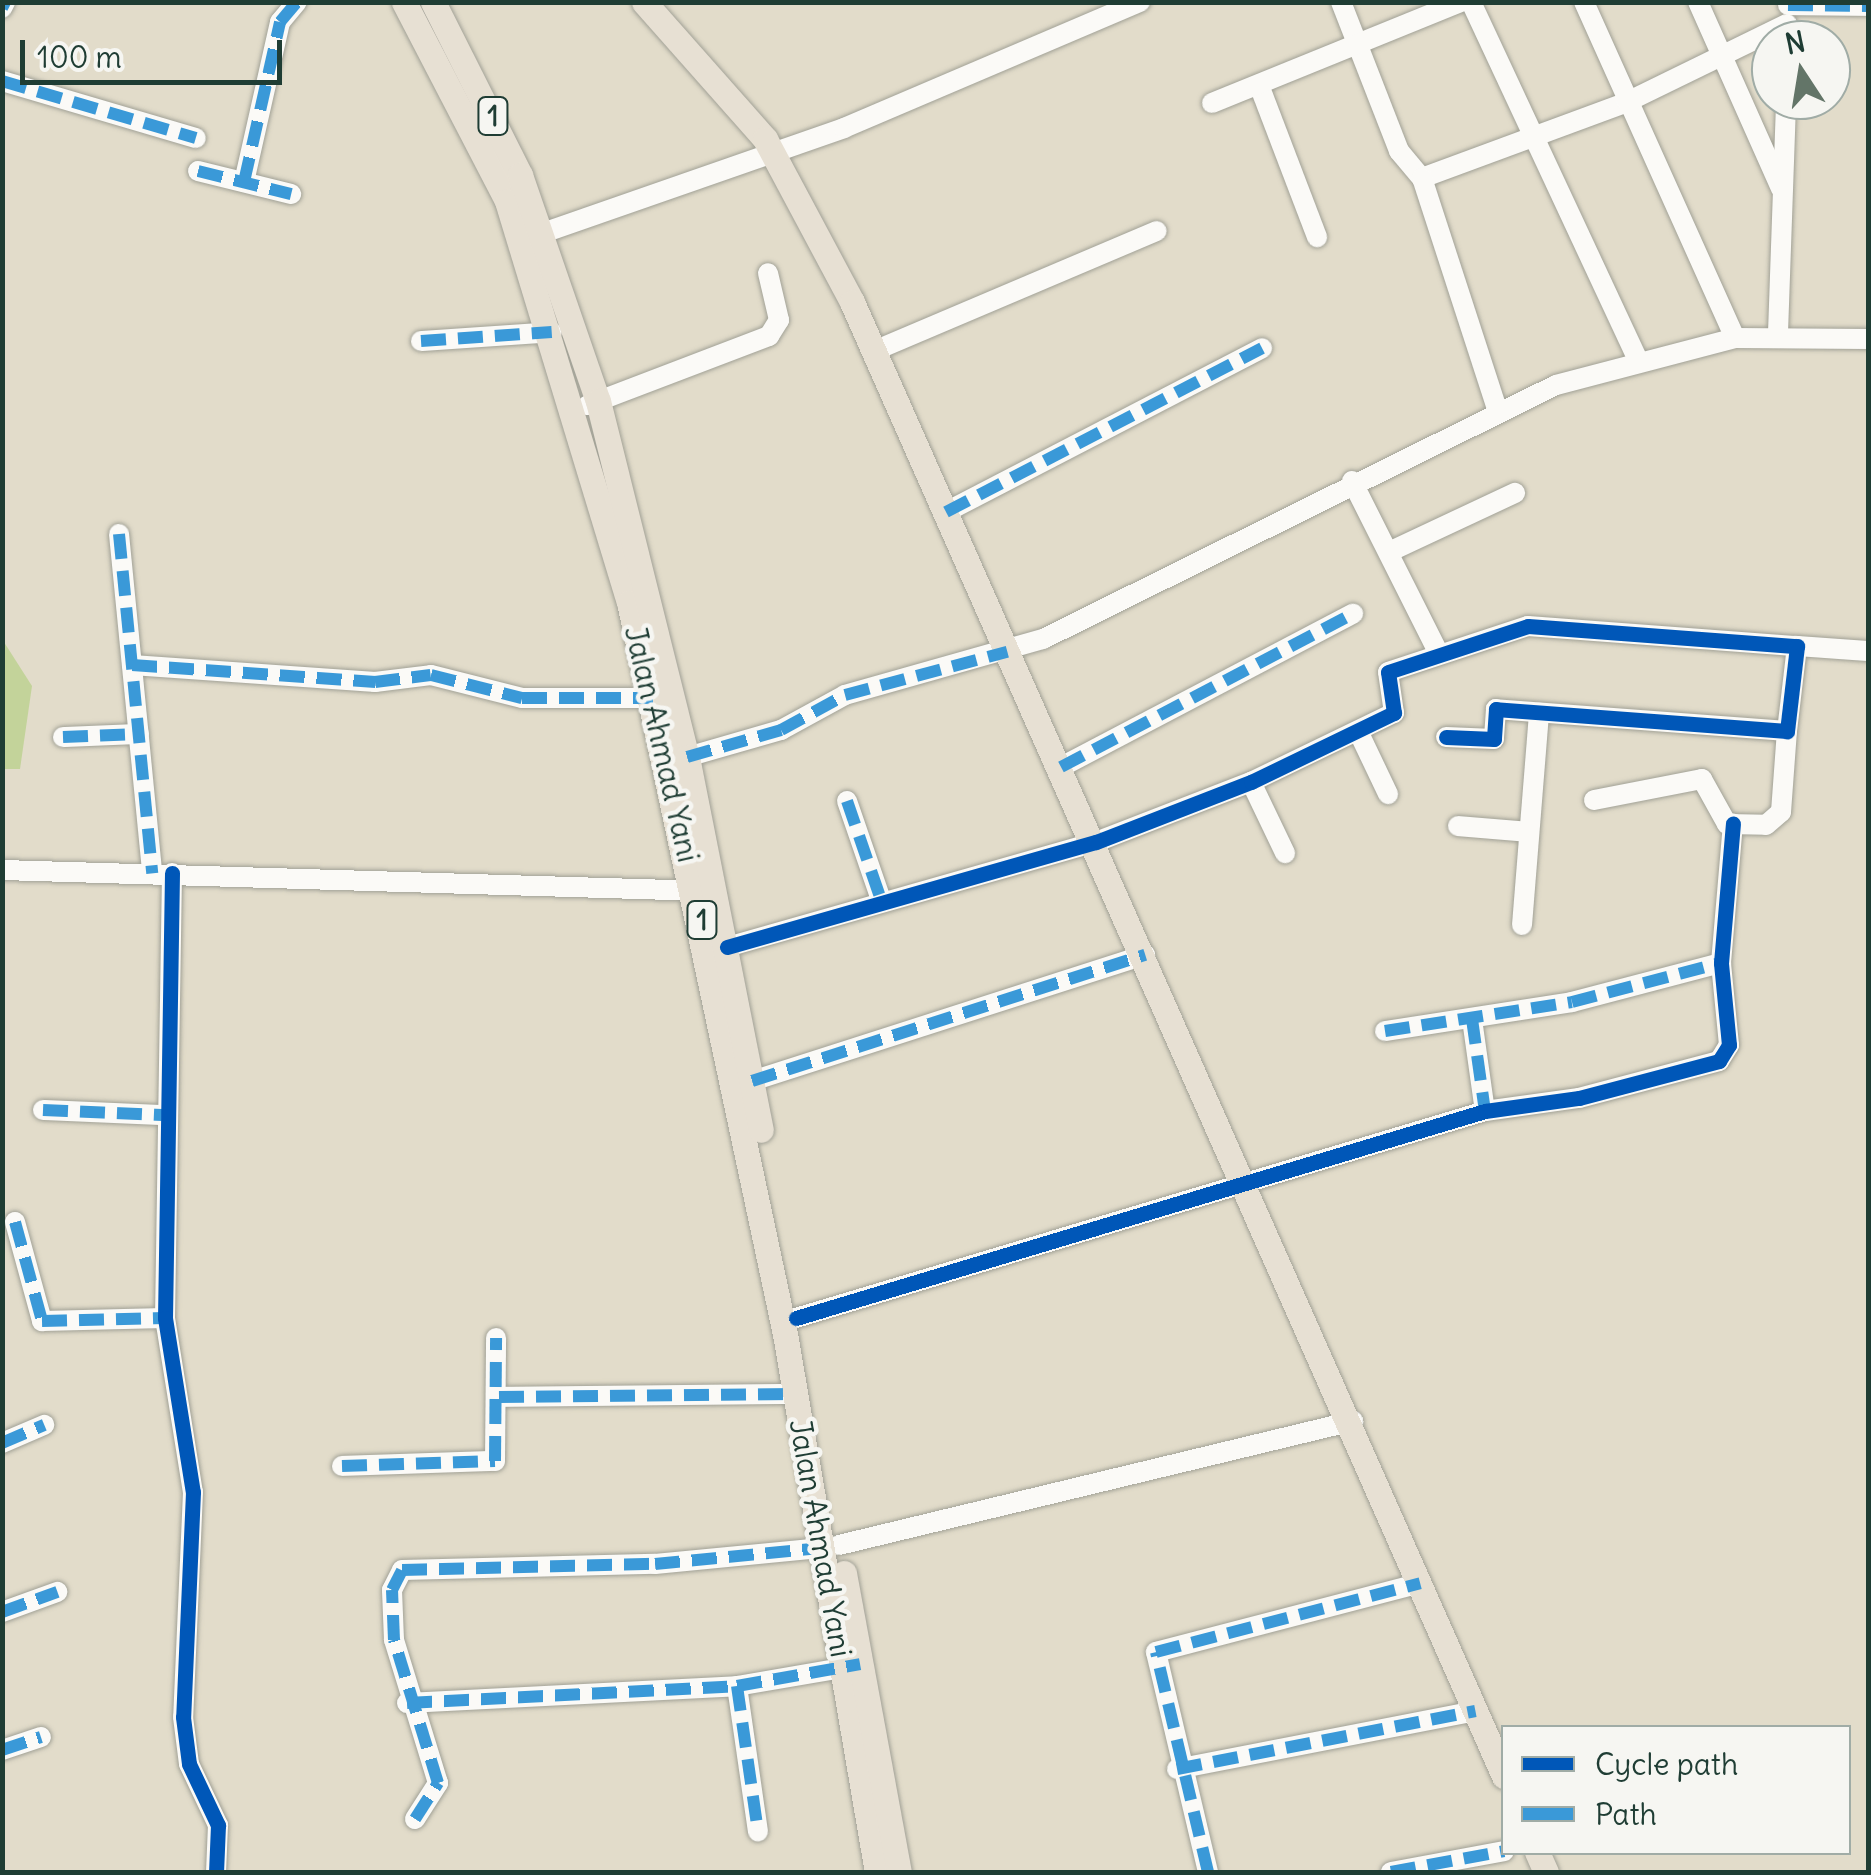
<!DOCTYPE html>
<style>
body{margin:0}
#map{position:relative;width:1871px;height:1875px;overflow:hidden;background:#e2dcca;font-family:Delius,sans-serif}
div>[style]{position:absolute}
.green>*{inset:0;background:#c3d39a}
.roads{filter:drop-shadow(0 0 2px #a1a196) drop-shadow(0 0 2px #a1a196)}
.minor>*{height:20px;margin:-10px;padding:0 10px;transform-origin:10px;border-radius:10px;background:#fbfaf7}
.major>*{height:25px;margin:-12.5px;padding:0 12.5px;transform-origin:12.5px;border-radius:12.5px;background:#e7e0d3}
.quiet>*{height:12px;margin-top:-6px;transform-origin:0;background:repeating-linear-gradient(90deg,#3a99d8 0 25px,transparent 0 37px)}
.cycleway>*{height:15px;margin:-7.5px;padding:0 7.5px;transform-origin:7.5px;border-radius:7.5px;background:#0057b8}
span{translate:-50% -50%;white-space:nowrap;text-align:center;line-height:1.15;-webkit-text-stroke:9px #f6f6f2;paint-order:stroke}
.shield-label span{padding:2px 8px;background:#f6f6f2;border:2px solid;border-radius:8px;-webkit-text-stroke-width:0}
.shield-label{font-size:28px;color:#1f3d34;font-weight:700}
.street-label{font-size:30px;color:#1f3d34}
.frame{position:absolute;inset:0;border:5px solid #1f3d34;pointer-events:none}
.legend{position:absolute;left:1501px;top:1725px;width:350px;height:130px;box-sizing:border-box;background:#f6f6f2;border:2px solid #a0aca6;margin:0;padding:12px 18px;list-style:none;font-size:30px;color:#1f3d34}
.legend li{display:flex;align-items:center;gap:20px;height:50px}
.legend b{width:50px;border:2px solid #a0aca6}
.north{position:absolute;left:1751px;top:20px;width:100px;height:100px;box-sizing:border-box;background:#f6f6f2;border:2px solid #a0aca6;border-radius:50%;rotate:348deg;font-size:28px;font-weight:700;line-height:40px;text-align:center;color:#1f3d34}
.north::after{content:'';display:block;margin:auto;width:35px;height:45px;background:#637568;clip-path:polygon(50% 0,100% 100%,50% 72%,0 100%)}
.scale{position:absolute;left:20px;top:40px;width:262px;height:45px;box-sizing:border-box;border:5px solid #1f3d34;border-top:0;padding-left:12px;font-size:30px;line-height:35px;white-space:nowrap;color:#1f3d34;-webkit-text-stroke:8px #f6f6f2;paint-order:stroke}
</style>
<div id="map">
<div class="green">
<i style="clip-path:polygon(2px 639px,32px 686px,20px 769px,3px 769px)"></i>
</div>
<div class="roads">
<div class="minor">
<i style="left:1341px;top:2px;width:160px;rotate:68.7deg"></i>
<i style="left:1399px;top:151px;width:35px;rotate:50deg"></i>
<i style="left:1422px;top:178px;width:219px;rotate:-20.3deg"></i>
<i style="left:1627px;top:102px;width:178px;rotate:-26deg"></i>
<i style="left:1471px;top:2px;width:395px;rotate:65deg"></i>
<i style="left:1584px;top:2px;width:368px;rotate:65.8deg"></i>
<i style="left:1698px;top:2px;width:204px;rotate:66deg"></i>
<i style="left:1788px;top:5px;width:80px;rotate:0.7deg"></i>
<i style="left:2px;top:8px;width:7px;rotate:-63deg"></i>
<i style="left:2px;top:81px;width:202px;rotate:16.4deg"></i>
<i style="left:1259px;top:85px;width:163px;rotate:69.1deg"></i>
<i style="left:1212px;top:103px;width:269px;rotate:-22.1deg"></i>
<i style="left:198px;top:171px;width:96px;rotate:13.9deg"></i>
<i style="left:1422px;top:178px;width:246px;rotate:72deg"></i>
<i style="left:244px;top:182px;width:164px;rotate:-77.3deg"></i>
<i style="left:280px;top:22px;width:26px;rotate:-50deg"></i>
<i style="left:543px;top:233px;width:319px;rotate:-19.2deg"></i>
<i style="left:844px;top:128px;width:322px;rotate:-23.1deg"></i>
<i style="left:1778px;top:333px;width:233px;rotate:-88deg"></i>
<i style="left:421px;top:341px;width:131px;rotate:-3.9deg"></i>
<i style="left:874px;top:351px;width:307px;rotate:-23deg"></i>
<i style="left:588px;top:405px;width:194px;rotate:-20.9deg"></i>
<i style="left:769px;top:336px;width:19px;rotate:-58deg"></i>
<i style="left:779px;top:320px;width:48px;rotate:-103.2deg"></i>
<i style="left:1352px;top:481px;width:194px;rotate:63.3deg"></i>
<i style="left:946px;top:512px;width:356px;rotate:-27.4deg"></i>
<i style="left:119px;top:534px;width:341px;rotate:84.4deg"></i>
<i style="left:1391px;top:551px;width:137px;rotate:-25.1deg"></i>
<i style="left:1797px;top:646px;width:71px;rotate:4deg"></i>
<i style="left:132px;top:665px;width:244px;rotate:4deg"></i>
<i style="left:375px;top:682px;width:56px;rotate:-7.1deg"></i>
<i style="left:431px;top:675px;width:94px;rotate:14.2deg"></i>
<i style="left:522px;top:698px;width:131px"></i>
<i style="left:1358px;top:731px;width:70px;rotate:64.5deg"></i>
<i style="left:63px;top:737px;width:76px;rotate:-2.3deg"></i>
<i style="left:687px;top:757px;width:98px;rotate:-16deg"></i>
<i style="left:781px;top:730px;width:73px;rotate:-28.7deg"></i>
<i style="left:845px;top:695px;width:206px;rotate:-15.8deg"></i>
<i style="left:1043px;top:639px;width:572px;rotate:-26.34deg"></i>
<i style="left:1556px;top:385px;width:185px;rotate:-14.7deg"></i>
<i style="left:1735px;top:338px;width:133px;rotate:0.4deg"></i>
<i style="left:1061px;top:767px;width:330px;rotate:-27.7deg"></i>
<i style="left:1251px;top:782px;width:79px;rotate:64.4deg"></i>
<i style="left:1594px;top:800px;width:110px;rotate:-11deg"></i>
<i style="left:1702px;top:779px;width:51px;rotate:60.9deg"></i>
<i style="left:1727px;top:824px;width:39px;rotate:1deg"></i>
<i style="left:1766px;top:825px;width:20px;rotate:-41deg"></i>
<i style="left:1781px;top:812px;width:81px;rotate:-85.8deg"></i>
<i style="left:847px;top:801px;width:105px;rotate:71deg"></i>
<i style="left:1458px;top:826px;width:71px;rotate:4.8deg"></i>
<i style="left:2px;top:870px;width:702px;rotate:1.71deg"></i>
<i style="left:172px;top:873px;width:445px;rotate:90.9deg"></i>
<i style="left:165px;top:1318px;width:176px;rotate:80.9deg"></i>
<i style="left:193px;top:1492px;width:225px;rotate:92.5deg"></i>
<i style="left:183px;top:1717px;width:47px;rotate:82.7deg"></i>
<i style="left:189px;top:1764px;width:68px;rotate:64.6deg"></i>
<i style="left:218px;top:1825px;width:47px;rotate:92.4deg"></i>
<i style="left:1522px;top:925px;width:213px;rotate:-85.4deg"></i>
<i style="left:727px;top:947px;width:384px;rotate:-15.9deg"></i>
<i style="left:1096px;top:842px;width:166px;rotate:-21.2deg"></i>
<i style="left:1251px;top:782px;width:159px;rotate:-25.8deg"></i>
<i style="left:1394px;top:713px;width:41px;rotate:-98.3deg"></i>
<i style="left:1388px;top:672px;width:147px;rotate:-18.2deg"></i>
<i style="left:1528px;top:626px;width:270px;rotate:4.3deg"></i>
<i style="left:1797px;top:646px;width:86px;rotate:96.7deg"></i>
<i style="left:1787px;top:731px;width:292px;rotate:-175.7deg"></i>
<i style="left:1496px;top:709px;width:30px;rotate:94deg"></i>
<i style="left:1494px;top:739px;width:48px;rotate:-177.6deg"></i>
<i style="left:1472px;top:1019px;width:93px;rotate:82deg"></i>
<i style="left:1385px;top:1031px;width:189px;rotate:-8.8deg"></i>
<i style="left:1572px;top:1002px;width:154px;rotate:-14.7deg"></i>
<i style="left:752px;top:1081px;width:413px;rotate:-17.8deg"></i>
<i style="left:43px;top:1110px;width:119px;rotate:2.4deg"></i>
<i style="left:15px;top:1222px;width:103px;rotate:74.7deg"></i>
<i style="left:42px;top:1321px;width:123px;rotate:-1.4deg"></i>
<i style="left:796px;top:1318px;width:719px;rotate:-16.72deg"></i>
<i style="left:1485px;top:1111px;width:95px;rotate:-7.9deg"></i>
<i style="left:1579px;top:1098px;width:145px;rotate:-14.8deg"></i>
<i style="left:1719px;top:1061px;width:19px;rotate:-58deg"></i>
<i style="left:1729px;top:1045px;width:82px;rotate:-95.6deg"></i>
<i style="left:1721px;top:963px;width:140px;rotate:-85.1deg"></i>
<i style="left:499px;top:1397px;width:296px;rotate:-0.6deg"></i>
<i style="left:2px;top:1443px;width:46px;rotate:-23.2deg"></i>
<i style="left:342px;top:1466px;width:153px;rotate:-1.9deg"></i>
<i style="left:495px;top:1461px;width:123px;rotate:-89.5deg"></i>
<i style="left:839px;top:1545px;width:529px;rotate:-13.56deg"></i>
<i style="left:2px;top:1612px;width:59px;rotate:-20deg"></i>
<i style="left:737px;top:1686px;width:147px;rotate:81.8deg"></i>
<i style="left:407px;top:1703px;width:330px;rotate:-2.9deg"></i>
<i style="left:737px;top:1686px;width:119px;rotate:-9.7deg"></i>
<i style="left:2px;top:1750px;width:41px;rotate:-18.4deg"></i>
<i style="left:1177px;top:1769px;width:304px;rotate:-11deg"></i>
<i style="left:415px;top:1819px;width:43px;rotate:-57.4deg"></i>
<i style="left:438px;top:1783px;width:150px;rotate:-107.1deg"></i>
<i style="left:394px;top:1640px;width:50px;rotate:-92.3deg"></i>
<i style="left:392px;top:1590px;width:22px;rotate:-63deg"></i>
<i style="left:402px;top:1570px;width:253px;rotate:-1.4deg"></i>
<i style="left:655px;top:1564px;width:168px;rotate:-5.5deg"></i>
<i style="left:1208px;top:1872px;width:226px;rotate:-103.3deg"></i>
<i style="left:1156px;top:1652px;width:273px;rotate:-14.6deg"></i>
<i style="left:1391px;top:1872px;width:115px;rotate:-10.5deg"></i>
</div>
<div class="major">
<i style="left:404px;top:2px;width:224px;rotate:62.6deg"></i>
<i style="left:507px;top:201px;width:419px;rotate:73.1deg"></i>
<i style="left:629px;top:602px;width:748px;rotate:77.97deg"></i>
<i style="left:785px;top:1334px;width:546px;rotate:80.3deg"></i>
<i style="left:433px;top:2px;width:194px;rotate:63.3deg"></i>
<i style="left:520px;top:175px;width:239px;rotate:71deg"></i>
<i style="left:598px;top:401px;width:367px;rotate:76deg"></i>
<i style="left:687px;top:757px;width:380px;rotate:78.8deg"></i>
<i style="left:644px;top:2px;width:183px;rotate:48.5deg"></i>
<i style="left:765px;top:139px;width:185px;rotate:61.9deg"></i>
<i style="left:852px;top:302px;width:1612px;rotate:66.14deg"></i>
<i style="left:844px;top:1573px;width:304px;rotate:79.6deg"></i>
<i style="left:1537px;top:1852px;width:22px;rotate:66deg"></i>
</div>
</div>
<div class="quiet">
<i style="left:1788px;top:5px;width:80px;rotate:0.7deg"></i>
<i style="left:2px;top:8px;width:7px;rotate:-63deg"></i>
<i style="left:2px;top:81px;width:202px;rotate:16.4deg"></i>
<i style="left:198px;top:171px;width:96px;rotate:13.9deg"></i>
<i style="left:244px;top:182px;width:164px;rotate:-77.3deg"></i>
<i style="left:280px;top:22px;width:26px;rotate:-50deg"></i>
<i style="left:421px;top:341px;width:131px;rotate:-3.9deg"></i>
<i style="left:946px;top:512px;width:356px;rotate:-27.4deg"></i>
<i style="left:119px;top:534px;width:341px;rotate:84.4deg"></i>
<i style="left:132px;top:665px;width:244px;rotate:4deg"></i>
<i style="left:375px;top:682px;width:56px;rotate:-7.1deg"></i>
<i style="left:431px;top:675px;width:94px;rotate:14.2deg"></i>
<i style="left:522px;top:698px;width:131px"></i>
<i style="left:63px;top:737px;width:76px;rotate:-2.3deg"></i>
<i style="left:687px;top:757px;width:98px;rotate:-16deg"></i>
<i style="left:781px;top:730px;width:73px;rotate:-28.7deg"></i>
<i style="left:845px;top:695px;width:168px;rotate:-14.9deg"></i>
<i style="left:1061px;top:767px;width:330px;rotate:-27.7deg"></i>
<i style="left:847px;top:801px;width:105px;rotate:71deg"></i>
<i style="left:1472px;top:1019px;width:93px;rotate:82deg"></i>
<i style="left:1385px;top:1031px;width:189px;rotate:-8.8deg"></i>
<i style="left:1572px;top:1002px;width:154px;rotate:-14.7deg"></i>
<i style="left:752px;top:1081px;width:413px;rotate:-17.8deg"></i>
<i style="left:43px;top:1110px;width:119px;rotate:2.4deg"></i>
<i style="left:15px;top:1222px;width:103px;rotate:74.7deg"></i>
<i style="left:42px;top:1321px;width:123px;rotate:-1.4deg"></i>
<i style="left:499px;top:1397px;width:296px;rotate:-0.6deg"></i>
<i style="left:2px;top:1443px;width:46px;rotate:-23.2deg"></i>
<i style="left:342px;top:1466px;width:153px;rotate:-1.9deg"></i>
<i style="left:495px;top:1461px;width:123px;rotate:-89.5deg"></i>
<i style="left:2px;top:1612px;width:59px;rotate:-20deg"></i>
<i style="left:737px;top:1686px;width:147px;rotate:81.8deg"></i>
<i style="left:407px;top:1703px;width:330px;rotate:-2.9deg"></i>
<i style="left:737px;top:1686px;width:125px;rotate:-10.1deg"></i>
<i style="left:2px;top:1750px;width:41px;rotate:-18.4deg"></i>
<i style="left:1177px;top:1769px;width:304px;rotate:-11deg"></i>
<i style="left:415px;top:1819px;width:43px;rotate:-57.4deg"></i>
<i style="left:438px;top:1783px;width:150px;rotate:-107.1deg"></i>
<i style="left:394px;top:1640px;width:50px;rotate:-92.3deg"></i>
<i style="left:392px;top:1590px;width:22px;rotate:-63deg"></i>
<i style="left:402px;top:1570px;width:253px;rotate:-1.4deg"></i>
<i style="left:655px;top:1564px;width:168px;rotate:-5.5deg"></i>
<i style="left:1208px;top:1872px;width:226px;rotate:-103.3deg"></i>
<i style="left:1156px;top:1652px;width:273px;rotate:-14.6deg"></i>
<i style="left:1391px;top:1872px;width:115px;rotate:-10.5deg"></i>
</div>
<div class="cycleway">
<i style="left:172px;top:873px;width:445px;rotate:90.9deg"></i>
<i style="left:165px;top:1318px;width:176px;rotate:80.9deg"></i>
<i style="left:193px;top:1492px;width:225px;rotate:92.5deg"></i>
<i style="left:183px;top:1717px;width:47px;rotate:82.7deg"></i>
<i style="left:189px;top:1764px;width:68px;rotate:64.6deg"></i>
<i style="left:218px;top:1825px;width:47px;rotate:92.4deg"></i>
<i style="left:727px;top:947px;width:384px;rotate:-15.9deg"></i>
<i style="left:1096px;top:842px;width:166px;rotate:-21.2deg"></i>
<i style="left:1251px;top:782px;width:159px;rotate:-25.8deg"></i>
<i style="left:1394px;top:713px;width:41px;rotate:-98.3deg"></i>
<i style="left:1388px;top:672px;width:147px;rotate:-18.2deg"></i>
<i style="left:1528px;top:626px;width:270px;rotate:4.3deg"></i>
<i style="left:1797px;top:646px;width:86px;rotate:96.7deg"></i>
<i style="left:1787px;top:731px;width:292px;rotate:-175.7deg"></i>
<i style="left:1496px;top:709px;width:30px;rotate:94deg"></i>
<i style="left:1494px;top:739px;width:48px;rotate:-177.6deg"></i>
<i style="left:796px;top:1318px;width:719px;rotate:-16.72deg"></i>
<i style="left:1485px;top:1111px;width:95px;rotate:-7.9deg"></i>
<i style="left:1579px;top:1098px;width:145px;rotate:-14.8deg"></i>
<i style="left:1719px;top:1061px;width:19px;rotate:-58deg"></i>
<i style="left:1729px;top:1045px;width:82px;rotate:-95.6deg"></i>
<i style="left:1721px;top:963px;width:140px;rotate:-85.1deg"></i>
</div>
<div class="shield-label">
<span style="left:493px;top:116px">1</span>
<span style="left:702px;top:920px">1</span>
</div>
<div class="street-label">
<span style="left:662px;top:744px;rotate:77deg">Jalan Ahmad Yani</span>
<span style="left:821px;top:1538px;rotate:80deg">Jalan Ahmad Yani</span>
</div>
<div class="frame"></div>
<ul class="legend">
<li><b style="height:12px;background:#0057b8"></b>Cycle path</li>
<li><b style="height:12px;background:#3a99d8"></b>Path</li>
</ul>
<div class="north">N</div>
<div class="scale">100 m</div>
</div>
